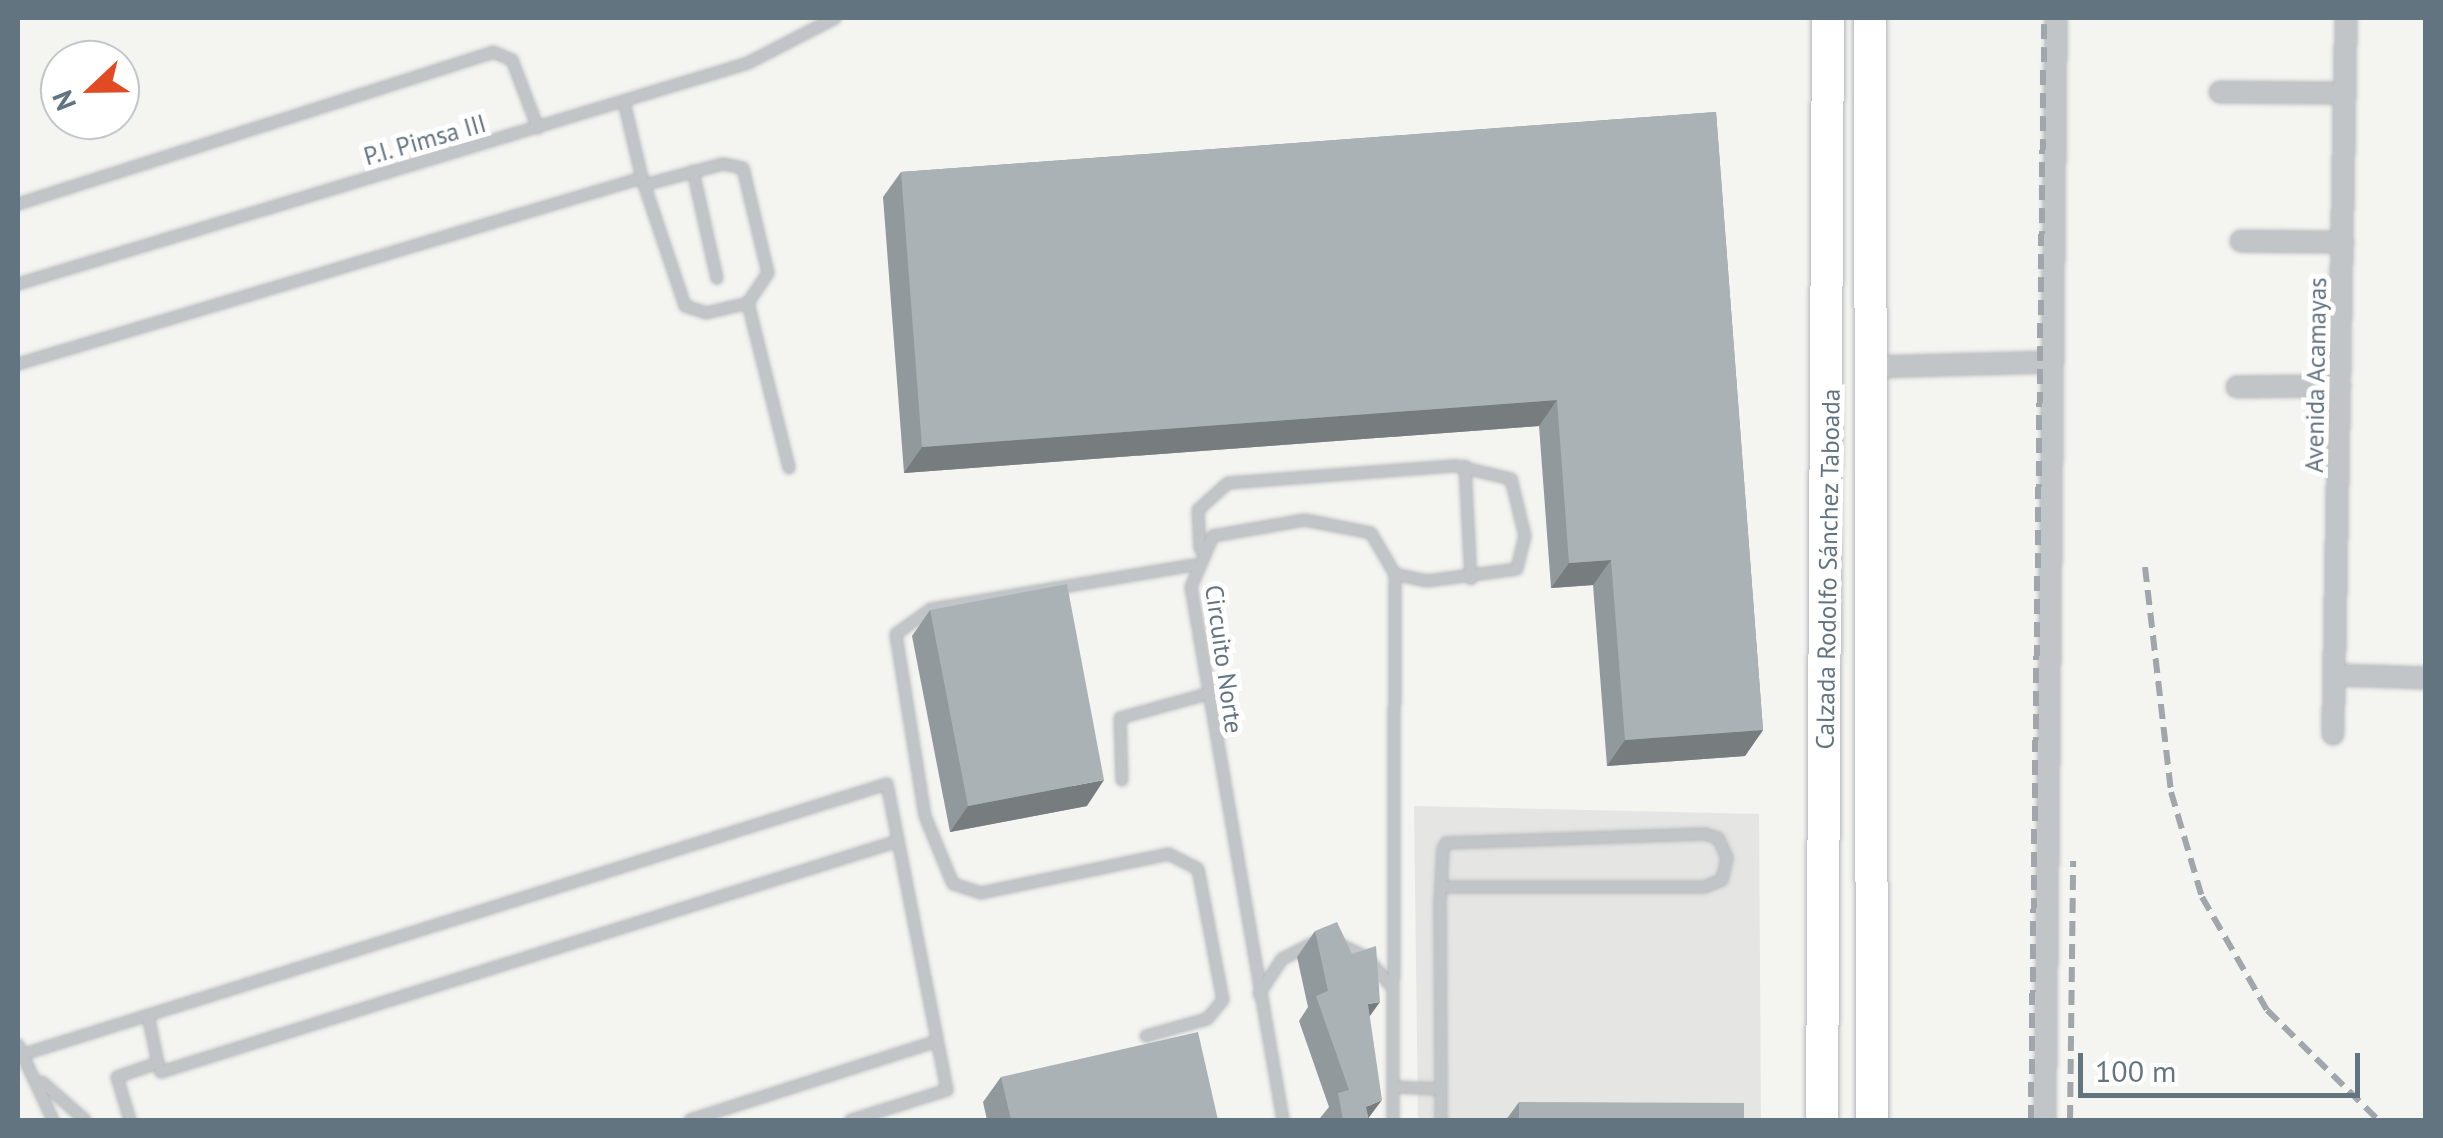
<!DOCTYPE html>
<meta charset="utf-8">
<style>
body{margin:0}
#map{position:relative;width:2443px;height:1138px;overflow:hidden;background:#f4f4f0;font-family:"PT Sans",sans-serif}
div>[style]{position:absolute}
.built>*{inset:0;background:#e5e5e3}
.roads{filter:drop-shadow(0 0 2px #b4b8bc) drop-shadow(0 0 2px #b4b8bc)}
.lane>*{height:10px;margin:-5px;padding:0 5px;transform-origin:5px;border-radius:5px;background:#c1c5c8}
.street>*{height:20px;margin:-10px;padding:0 10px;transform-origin:10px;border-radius:10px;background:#c1c5c8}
.primary>*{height:32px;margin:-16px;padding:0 16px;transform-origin:16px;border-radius:16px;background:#fff}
.rail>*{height:6px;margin-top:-3px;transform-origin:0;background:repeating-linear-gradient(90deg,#a0a6ab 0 15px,transparent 0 23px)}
.wall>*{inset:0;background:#92999d}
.shaded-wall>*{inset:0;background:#777d7f}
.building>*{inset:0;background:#aab2b6}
span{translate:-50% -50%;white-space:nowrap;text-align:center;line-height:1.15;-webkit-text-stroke:10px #fff;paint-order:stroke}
.street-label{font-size:25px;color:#637481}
.frame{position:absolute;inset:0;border:20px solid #637481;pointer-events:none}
.north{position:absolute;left:40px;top:40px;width:100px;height:100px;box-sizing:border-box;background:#fff;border:2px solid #c1c7cd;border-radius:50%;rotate:248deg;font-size:28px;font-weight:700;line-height:40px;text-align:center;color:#637481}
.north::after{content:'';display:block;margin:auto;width:35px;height:45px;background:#e14b23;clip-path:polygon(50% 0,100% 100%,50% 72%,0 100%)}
.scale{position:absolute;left:2078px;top:1053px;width:282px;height:45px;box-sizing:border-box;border:5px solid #637481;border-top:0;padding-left:12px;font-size:30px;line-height:35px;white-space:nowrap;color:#637481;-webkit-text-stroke:8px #fff;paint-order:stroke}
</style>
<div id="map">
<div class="built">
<i style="clip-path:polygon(1414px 806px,1759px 814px,1761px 1120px,1418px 1120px)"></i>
</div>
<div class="roads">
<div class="lane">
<i style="left:693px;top:171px;width:110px;rotate:77.4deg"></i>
<i style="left:642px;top:178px;width:135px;rotate:71.4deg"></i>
<i style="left:685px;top:306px;width:22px;rotate:18deg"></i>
<i style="left:706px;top:313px;width:43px;rotate:-13.4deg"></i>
<i style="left:748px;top:303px;width:170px;rotate:76deg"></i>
<i style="left:644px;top:185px;width:82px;rotate:-14.9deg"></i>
<i style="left:723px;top:164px;width:20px;rotate:11deg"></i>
<i style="left:743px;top:168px;width:108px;rotate:76.6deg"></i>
<i style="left:768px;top:273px;width:36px;rotate:124deg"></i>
<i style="left:18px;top:204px;width:499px;rotate:-17.7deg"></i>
<i style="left:493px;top:52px;width:21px;rotate:23deg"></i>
<i style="left:512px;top:60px;width:73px;rotate:69.1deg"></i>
<i style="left:18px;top:284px;width:763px;rotate:-16.84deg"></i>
<i style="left:748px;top:63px;width:98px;rotate:-27.3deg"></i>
<i style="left:18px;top:364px;width:651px;rotate:-16.6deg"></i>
<i style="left:642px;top:178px;width:78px;rotate:-103.3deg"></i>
<i style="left:1465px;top:466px;width:113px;rotate:87deg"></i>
<i style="left:1200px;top:549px;width:39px;rotate:-93deg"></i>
<i style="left:1198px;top:510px;width:40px;rotate:-42deg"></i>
<i style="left:1228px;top:483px;width:229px;rotate:-4.3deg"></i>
<i style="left:1456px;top:466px;width:57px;rotate:13.3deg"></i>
<i style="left:1511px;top:479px;width:59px;rotate:76.2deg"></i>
<i style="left:1525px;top:536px;width:34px;rotate:104deg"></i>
<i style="left:1517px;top:569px;width:91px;rotate:172.4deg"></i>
<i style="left:1427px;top:581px;width:33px;rotate:-168deg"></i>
<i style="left:1122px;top:780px;width:62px;rotate:-91.8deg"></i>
<i style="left:1120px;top:718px;width:90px;rotate:-15.4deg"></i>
<i style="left:1441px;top:887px;width:263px"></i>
<i style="left:1704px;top:887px;width:19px;rotate:-21deg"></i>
<i style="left:1722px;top:880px;width:23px;rotate:-77deg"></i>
<i style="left:1727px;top:858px;width:22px;rotate:-114deg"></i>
<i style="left:1718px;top:838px;width:14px;rotate:-163deg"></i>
<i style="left:1705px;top:834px;width:259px;rotate:178deg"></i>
<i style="left:1446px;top:843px;width:7px;rotate:117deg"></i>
<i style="left:1443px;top:849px;width:54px;rotate:93.2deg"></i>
<i style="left:1440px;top:903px;width:186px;rotate:89.7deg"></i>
<i style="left:1335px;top:942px;width:34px;rotate:26deg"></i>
<i style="left:1366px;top:957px;width:38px;rotate:49deg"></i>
<i style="left:1259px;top:994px;width:42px;rotate:-56.7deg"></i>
<i style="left:1282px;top:959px;width:36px;rotate:-27deg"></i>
<i style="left:1146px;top:1036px;width:63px;rotate:-15.6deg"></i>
<i style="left:1207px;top:1019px;width:25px;rotate:-50deg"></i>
<i style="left:1223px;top:1000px;width:133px;rotate:-100.8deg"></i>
<i style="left:1198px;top:869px;width:33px;rotate:-153deg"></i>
<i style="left:1169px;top:854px;width:192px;rotate:168.3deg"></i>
<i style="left:981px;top:893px;width:29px;rotate:-162deg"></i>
<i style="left:953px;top:884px;width:74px;rotate:-112.4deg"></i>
<i style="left:925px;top:816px;width:184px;rotate:-99.1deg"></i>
<i style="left:896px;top:634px;width:43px;rotate:-35.5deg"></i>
<i style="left:931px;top:609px;width:266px;rotate:-9.5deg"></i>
<i style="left:18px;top:1045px;width:83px;rotate:65deg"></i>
<i style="left:21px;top:1055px;width:907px;rotate:-17.38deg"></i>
<i style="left:887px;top:784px;width:312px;rotate:78.9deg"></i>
<i style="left:947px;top:1090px;width:101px;rotate:162.6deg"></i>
<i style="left:158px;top:1063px;width:9px;rotate:72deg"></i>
<i style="left:161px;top:1072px;width:772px;rotate:-17.4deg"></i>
<i style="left:42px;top:1082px;width:57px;rotate:41.5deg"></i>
<i style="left:1393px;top:1087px;width:48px;rotate:2.4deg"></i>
<i style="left:1441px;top:1089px;width:31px;rotate:90deg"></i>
<i style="left:130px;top:1120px;width:45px;rotate:-106.8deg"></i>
<i style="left:117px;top:1077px;width:43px;rotate:-18.9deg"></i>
<i style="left:158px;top:1063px;width:49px;rotate:-101.8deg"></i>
<i style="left:690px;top:1120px;width:259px;rotate:-17.7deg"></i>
<i style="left:1283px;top:1120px;width:541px;rotate:-99.79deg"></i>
<i style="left:1191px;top:587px;width:56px;rotate:-66.7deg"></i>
<i style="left:1213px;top:536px;width:93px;rotate:-9.9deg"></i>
<i style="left:1305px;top:520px;width:67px;rotate:11.1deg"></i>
<i style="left:1371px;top:533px;width:48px;rotate:59.7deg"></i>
<i style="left:1395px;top:574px;width:546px;rotate:90.21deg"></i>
</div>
<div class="street">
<i style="left:2220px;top:92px;width:125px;rotate:0.5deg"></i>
<i style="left:2241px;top:241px;width:102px;rotate:0.6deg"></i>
<i style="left:1872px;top:367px;width:180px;rotate:-1.6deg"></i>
<i style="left:2237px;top:387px;width:103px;rotate:-0.6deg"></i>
<i style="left:2336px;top:675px;width:90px;rotate:1.9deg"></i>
<i style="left:2333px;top:734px;width:716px;rotate:-88.96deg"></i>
<i style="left:2045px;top:1120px;width:1102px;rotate:-89.43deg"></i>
</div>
<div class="primary">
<i style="left:1870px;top:18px;width:1102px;rotate:89.9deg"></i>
<i style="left:1822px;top:1120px;width:1102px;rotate:-89.69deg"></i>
</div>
</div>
<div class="rail">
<i style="left:2145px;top:567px;width:226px;rotate:83.4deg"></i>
<i style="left:2171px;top:792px;width:109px;rotate:73.6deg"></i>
<i style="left:2202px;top:897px;width:130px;rotate:60.1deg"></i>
<i style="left:2267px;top:1010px;width:156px;rotate:44.7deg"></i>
<i style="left:2031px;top:1120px;width:1102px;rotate:-89.32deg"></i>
<i style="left:2070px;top:1120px;width:259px;rotate:-89.3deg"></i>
</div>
<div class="wall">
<i style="clip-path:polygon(1716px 112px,1763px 730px,1745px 756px,1607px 766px,1593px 585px,1551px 588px,1539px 426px,904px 473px,883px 197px,901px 172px)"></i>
<i style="clip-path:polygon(930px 610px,1087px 806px,950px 832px,912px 636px)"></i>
<i style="clip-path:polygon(1315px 931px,1369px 1017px,1369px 1120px,1321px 1120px,1320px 1118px,1329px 1107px,1299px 1021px,1308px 1007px,1297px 957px)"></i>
<i style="clip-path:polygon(1001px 1077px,1218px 1120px,987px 1120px,983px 1102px)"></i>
<i style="clip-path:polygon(1519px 1102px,1744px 1120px,1506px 1120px)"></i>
</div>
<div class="shaded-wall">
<i style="clip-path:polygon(1557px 400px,1539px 426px,904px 473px,922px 447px)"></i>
<i style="clip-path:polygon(1611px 560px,1593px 585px,1551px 588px,1569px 563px)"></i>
<i style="clip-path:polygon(1763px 730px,1745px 756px,1607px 766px,1625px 740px)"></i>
<i style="clip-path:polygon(1104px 780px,1087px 806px,950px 832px,968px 806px)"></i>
<i style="clip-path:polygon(1380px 1002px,1362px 1027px,1368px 1004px)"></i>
<i style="clip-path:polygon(1382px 1100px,1367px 1120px,1366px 1107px)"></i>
</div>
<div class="building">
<i style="clip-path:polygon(1716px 112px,1763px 730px,1625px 740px,1611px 560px,1569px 563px,1557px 400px,922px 447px,901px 172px)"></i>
<i style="clip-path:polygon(1067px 584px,1104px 780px,968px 806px,930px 610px)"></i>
<i style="clip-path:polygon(1337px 922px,1352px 954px,1376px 946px,1380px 1002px,1368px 1004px,1382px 1100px,1366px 1107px,1369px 1120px,1343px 1120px,1338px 1093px,1349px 1090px,1316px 996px,1328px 991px,1315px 931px)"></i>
<i style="clip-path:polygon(1198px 1032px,1218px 1120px,1011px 1120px,1001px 1077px)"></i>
<i style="clip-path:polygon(1519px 1102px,1744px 1103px,1744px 1120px,1519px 1120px)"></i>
</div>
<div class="street-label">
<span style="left:425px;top:140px;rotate:-16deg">P.I. Pimsa III</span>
<span style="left:2316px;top:375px;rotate:-89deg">Avenida Acamayas</span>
<span style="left:1828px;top:569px;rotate:-89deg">Calzada Rodolfo Sánchez Taboada</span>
<span style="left:1224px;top:659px;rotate:82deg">Circuito Norte</span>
</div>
<div class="frame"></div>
<div class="north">N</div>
<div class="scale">100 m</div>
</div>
